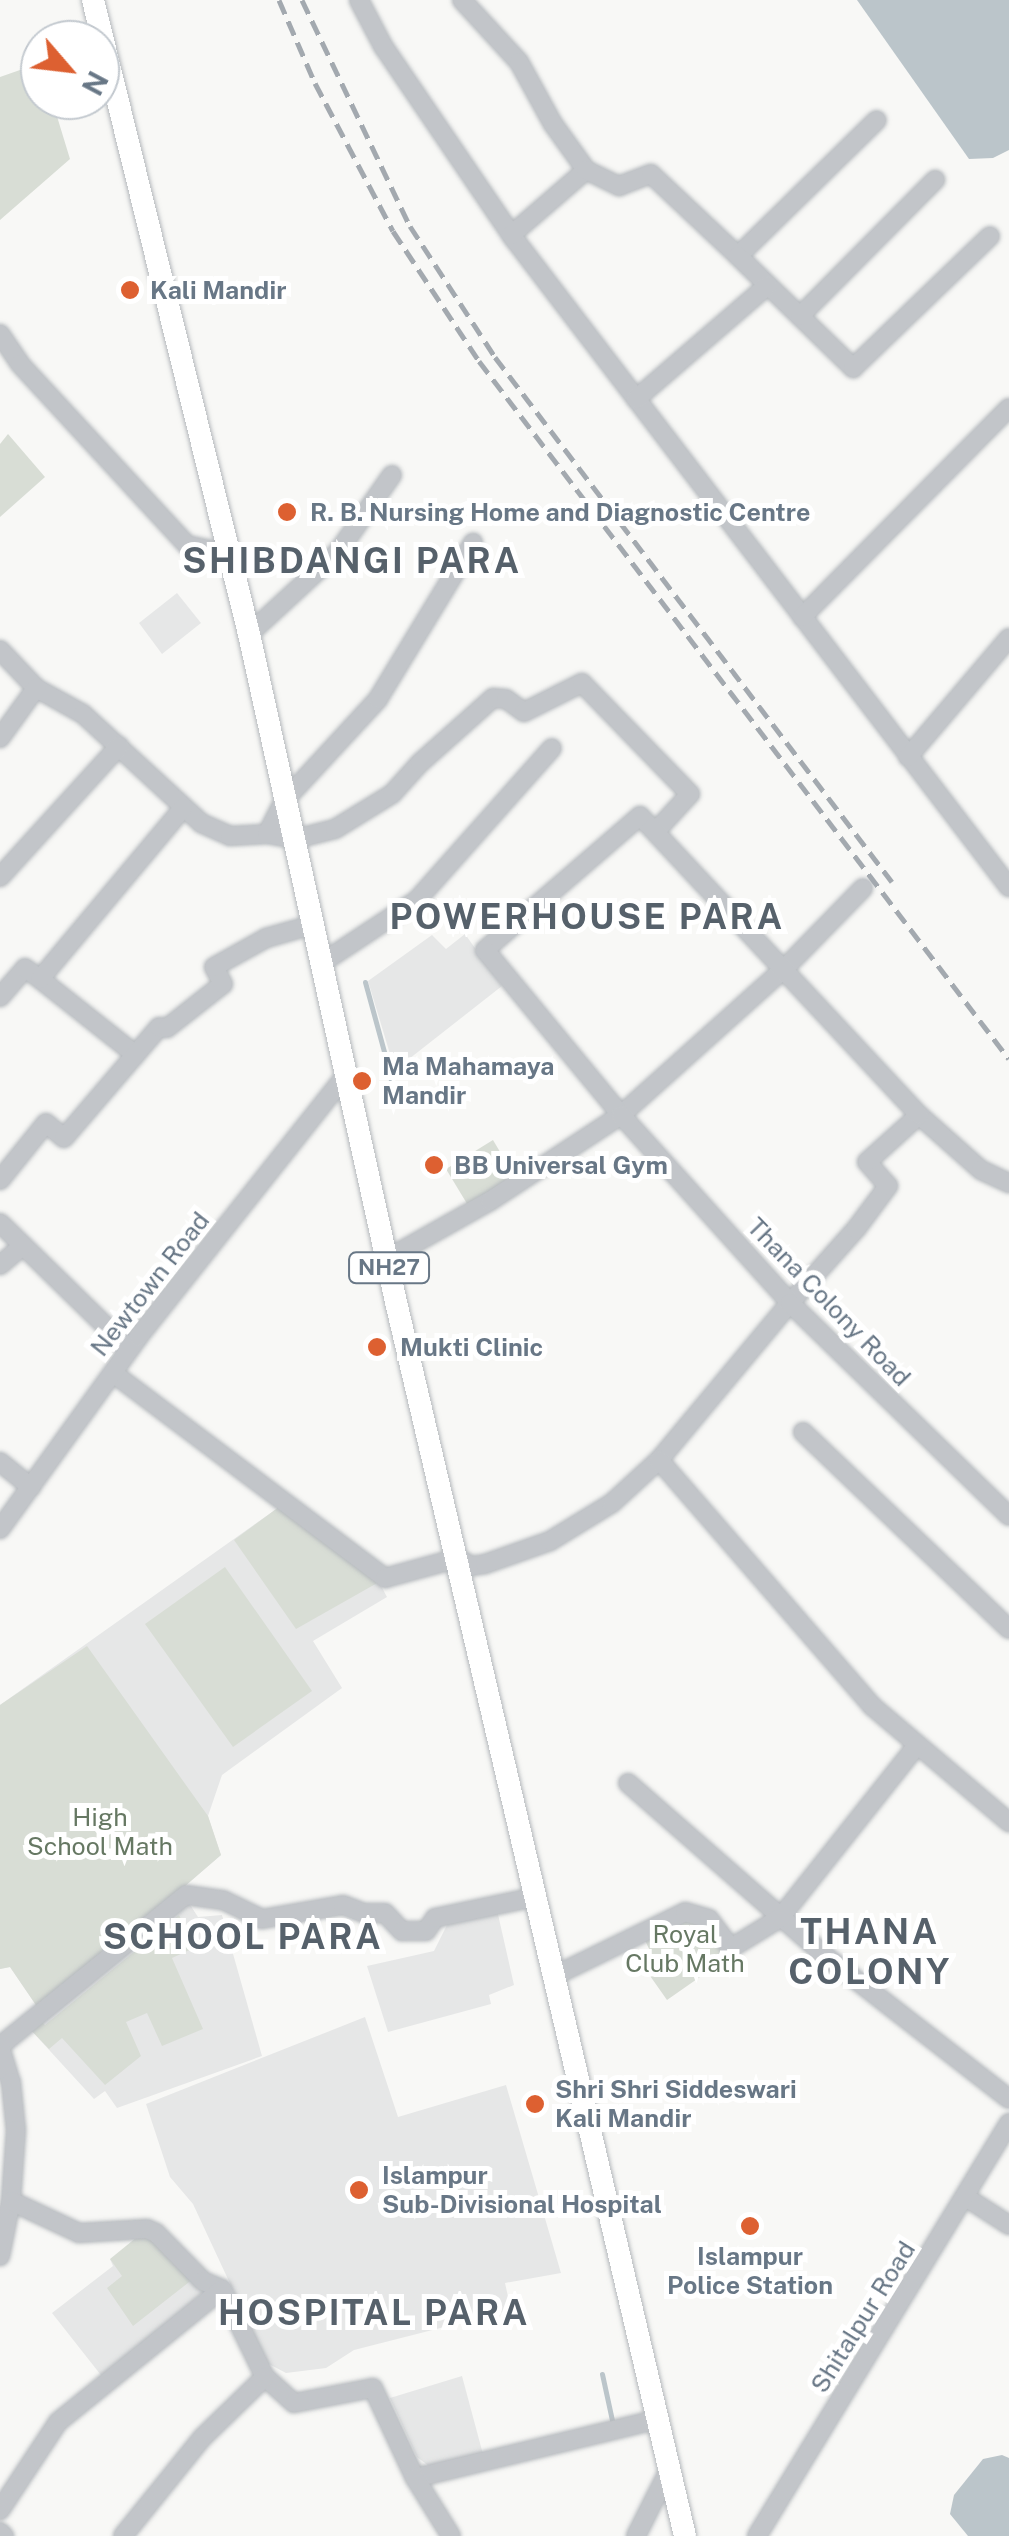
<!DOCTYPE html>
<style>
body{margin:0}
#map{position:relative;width:1009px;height:2536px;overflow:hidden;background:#f8f8f6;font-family:"Public Sans",sans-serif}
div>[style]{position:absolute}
.built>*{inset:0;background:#e6e7e7}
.green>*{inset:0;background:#d8ddd5}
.water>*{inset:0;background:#bbc5ca}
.stream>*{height:5px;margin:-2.5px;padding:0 2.5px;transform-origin:2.5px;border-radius:2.5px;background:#bbc5ca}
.roads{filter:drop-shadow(0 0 2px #b5b9bd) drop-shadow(0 0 2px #b5b9bd)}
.minor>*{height:18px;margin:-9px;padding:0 9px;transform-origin:9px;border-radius:9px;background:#c2c5c9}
.major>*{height:22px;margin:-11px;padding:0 11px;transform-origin:11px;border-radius:11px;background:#fff}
.rail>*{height:5px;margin-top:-2.5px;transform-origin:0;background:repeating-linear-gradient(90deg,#a3a9af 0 15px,transparent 0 23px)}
.dots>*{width:28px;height:28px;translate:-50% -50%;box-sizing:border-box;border:5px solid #fff;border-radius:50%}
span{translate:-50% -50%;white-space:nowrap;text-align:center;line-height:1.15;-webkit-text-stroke:10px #fff;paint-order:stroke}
.shield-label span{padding:2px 8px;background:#fff;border:2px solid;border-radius:8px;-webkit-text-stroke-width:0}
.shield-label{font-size:22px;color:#687786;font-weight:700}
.poi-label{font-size:25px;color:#687786;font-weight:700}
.left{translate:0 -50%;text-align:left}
.street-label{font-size:25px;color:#687786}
.park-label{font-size:25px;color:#667863}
.district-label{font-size:35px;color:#56616b;font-weight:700;letter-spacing:2.5px}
.north{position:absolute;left:20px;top:20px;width:100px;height:100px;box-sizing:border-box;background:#fff;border:2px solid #c3c9cf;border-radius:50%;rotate:118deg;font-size:28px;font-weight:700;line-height:40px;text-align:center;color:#687786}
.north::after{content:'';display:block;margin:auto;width:35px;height:45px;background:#dd6031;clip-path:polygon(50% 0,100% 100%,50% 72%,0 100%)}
</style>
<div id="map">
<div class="built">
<i style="clip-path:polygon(177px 593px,201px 623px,162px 654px,139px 623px)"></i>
<i style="clip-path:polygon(465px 934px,502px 986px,400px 1066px,390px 1054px,368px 981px,432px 935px,446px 949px)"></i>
<i style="clip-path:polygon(279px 1507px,379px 1582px,387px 1597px,313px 1641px,342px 1688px,222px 1775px,208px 1816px,221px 1855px,40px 2011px,10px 1967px,0 1969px,0 1705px)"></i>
<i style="clip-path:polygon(187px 1900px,198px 1917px,222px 1915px,262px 2056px,117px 2108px,105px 2091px,94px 2099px,29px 2028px)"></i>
<i style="clip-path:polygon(497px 1910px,514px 1985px,489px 1995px,491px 2004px,388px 2032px,367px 1966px,434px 1951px,450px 1919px)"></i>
<i style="clip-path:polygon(365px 2017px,398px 2117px,506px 2085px,561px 2273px,505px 2283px,511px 2310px,354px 2350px,326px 2368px,286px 2373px,267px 2363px,193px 2204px,170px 2177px,146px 2104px)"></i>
<i style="clip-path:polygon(110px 2259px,193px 2279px,203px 2292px,104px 2379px,52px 2313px,113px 2266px)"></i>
<i style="clip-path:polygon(462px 2376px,484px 2458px,434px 2470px,417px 2457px,390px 2398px)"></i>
</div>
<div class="green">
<i style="clip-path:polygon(40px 63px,40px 100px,52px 100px,70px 159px,0 220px,0 77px)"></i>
<i style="clip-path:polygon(8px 434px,45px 477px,0 517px,0 444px)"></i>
<i style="clip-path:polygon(493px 1140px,516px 1179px,469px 1207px,446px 1169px)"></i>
<i style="clip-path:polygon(279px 1507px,379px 1582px,296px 1629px,234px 1540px)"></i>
<i style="clip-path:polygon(225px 1567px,312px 1691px,233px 1747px,145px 1624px)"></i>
<i style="clip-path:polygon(87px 1646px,208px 1816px,221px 1855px,40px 2011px,10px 1967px,0 1969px,0 1705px)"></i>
<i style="clip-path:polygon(179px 1915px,196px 1947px,172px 1958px,203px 2029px,162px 2046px,147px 2013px,126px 2022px,141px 2056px,105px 2085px,62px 2038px,49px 2049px,29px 2028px,39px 2019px,45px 2025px)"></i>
<i style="clip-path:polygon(698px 1919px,730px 1956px,667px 2000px,648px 1973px,657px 1966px,643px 1936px,673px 1920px)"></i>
<i style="clip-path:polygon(148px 2235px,193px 2279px,133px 2326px,107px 2288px,122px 2276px,110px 2259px,137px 2237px)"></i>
</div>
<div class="water">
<i style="clip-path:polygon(857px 0,1009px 0,1009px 150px,993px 158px,969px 159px)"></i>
<i style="clip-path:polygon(1002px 2455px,1009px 2458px,1009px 2536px,968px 2536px,950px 2514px,954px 2495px,983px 2459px)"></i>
</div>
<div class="stream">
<i style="left:365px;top:982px;width:76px;rotate:74.7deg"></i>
<i style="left:388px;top:1069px;width:38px;rotate:75deg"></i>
<i style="left:602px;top:2374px;width:52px;rotate:77.8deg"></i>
</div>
<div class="roads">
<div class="minor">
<i style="left:359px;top:0;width:52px;rotate:62.4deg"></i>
<i style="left:383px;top:46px;width:235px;rotate:55.8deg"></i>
<i style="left:515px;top:240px;width:814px;rotate:52.64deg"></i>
<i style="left:462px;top:0;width:84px;rotate:47.4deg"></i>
<i style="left:519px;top:62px;width:71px;rotate:61.3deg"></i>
<i style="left:553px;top:124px;width:57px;rotate:54.3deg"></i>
<i style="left:511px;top:235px;width:99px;rotate:-40.9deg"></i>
<i style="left:586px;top:170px;width:37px;rotate:26deg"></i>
<i style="left:619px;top:186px;width:34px;rotate:-21deg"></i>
<i style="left:651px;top:174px;width:120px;rotate:43.3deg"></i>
<i style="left:738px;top:256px;width:194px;rotate:-44.4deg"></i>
<i style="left:738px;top:256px;width:161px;rotate:44.2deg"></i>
<i style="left:853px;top:368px;width:190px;rotate:-43.9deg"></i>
<i style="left:800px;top:316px;width:192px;rotate:-45.2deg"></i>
<i style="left:0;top:334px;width:36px;rotate:56deg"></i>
<i style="left:20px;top:364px;width:246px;rotate:47.3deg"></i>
<i style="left:187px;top:545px;width:43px;rotate:12.1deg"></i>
<i style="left:636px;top:399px;width:174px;rotate:-40.8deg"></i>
<i style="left:802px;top:617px;width:294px;rotate:-45.3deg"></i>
<i style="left:249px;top:634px;width:121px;rotate:-42.7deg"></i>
<i style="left:338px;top:552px;width:94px;rotate:-55deg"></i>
<i style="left:0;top:650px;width:52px;rotate:46.5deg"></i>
<i style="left:36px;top:688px;width:54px;rotate:29deg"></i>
<i style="left:83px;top:714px;width:161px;rotate:42.7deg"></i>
<i style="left:201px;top:823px;width:32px;rotate:24deg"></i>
<i style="left:230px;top:836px;width:37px;rotate:-3deg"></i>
<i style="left:267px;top:834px;width:28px;rotate:10deg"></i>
<i style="left:295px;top:839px;width:41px;rotate:-14deg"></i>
<i style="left:335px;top:829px;width:67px;rotate:-31.6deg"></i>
<i style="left:392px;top:794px;width:42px;rotate:-47.9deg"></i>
<i style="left:420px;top:763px;width:98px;rotate:-41.7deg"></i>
<i style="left:493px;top:698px;width:13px;rotate:4deg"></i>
<i style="left:506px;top:699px;width:22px;rotate:36deg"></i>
<i style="left:524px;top:712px;width:65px;rotate:-26.6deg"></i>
<i style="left:582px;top:683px;width:155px;rotate:45.8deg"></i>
<i style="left:690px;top:794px;width:50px;rotate:132.6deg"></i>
<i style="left:0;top:738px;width:62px;rotate:-54.2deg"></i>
<i style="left:908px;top:757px;width:156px;rotate:-49.7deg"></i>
<i style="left:267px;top:834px;width:37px;rotate:-63deg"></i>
<i style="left:284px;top:801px;width:139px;rotate:-47.3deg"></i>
<i style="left:378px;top:699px;width:183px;rotate:-58.7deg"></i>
<i style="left:0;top:877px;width:177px;rotate:-47.7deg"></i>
<i style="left:320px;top:964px;width:116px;rotate:-33.4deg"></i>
<i style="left:417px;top:900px;width:203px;rotate:-48.4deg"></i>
<i style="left:40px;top:979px;width:122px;rotate:38.4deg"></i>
<i style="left:0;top:997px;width:38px;rotate:-49deg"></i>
<i style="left:25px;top:968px;width:19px;rotate:36deg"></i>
<i style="left:40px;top:979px;width:223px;rotate:-50.1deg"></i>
<i style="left:919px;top:1115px;width:83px;rotate:41.6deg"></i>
<i style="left:981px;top:1170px;width:31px;rotate:25deg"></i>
<i style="left:0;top:1180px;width:73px;rotate:-51.1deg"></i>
<i style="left:46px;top:1123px;width:23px;rotate:40deg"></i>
<i style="left:64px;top:1138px;width:146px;rotate:-49.4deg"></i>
<i style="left:159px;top:1027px;width:8px;rotate:7deg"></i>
<i style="left:167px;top:1028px;width:71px;rotate:-38.2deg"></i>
<i style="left:223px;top:984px;width:19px;rotate:-118deg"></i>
<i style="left:214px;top:967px;width:60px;rotate:-29.1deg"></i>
<i style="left:266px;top:938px;width:48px;rotate:-15.8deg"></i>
<i style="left:0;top:1223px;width:180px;rotate:44.3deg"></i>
<i style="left:387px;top:1259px;width:118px;rotate:-29.4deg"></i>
<i style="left:490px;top:1201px;width:157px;rotate:-33.3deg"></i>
<i style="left:621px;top:1115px;width:219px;rotate:-41.9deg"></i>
<i style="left:784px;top:969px;width:113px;rotate:-45.7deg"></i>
<i style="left:0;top:1265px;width:30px;rotate:-40deg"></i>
<i style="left:113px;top:1373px;width:341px;rotate:37deg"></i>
<i style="left:385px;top:1578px;width:76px;rotate:-15.3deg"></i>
<i style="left:458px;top:1558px;width:15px;rotate:32deg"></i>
<i style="left:471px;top:1566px;width:14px;rotate:-8deg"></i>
<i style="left:485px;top:1564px;width:69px;rotate:-19.5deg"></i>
<i style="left:550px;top:1541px;width:73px;rotate:-31.5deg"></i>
<i style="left:612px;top:1503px;width:64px;rotate:-42.5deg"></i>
<i style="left:659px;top:1460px;width:204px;rotate:-50.2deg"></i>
<i style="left:790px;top:1303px;width:99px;rotate:-48.3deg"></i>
<i style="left:856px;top:1229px;width:54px;rotate:-53.3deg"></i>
<i style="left:888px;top:1186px;width:32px;rotate:-131deg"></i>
<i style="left:867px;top:1162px;width:70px;rotate:-42.1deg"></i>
<i style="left:919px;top:1115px;width:409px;rotate:-133deg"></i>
<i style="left:640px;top:816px;width:205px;rotate:139.2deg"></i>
<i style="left:485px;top:950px;width:214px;rotate:50.5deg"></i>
<i style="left:621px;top:1115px;width:253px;rotate:48deg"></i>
<i style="left:790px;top:1303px;width:305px;rotate:44.2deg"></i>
<i style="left:803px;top:1432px;width:285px;rotate:43.7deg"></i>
<i style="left:659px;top:1460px;width:325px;rotate:49.1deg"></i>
<i style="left:872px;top:1706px;width:180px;rotate:40.3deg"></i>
<i style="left:0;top:1462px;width:40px;rotate:39deg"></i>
<i style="left:0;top:1529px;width:238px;rotate:-54.2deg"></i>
<i style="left:139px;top:1336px;width:333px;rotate:-51.6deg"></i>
<i style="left:628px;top:1783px;width:266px;rotate:41.2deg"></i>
<i style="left:828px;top:1958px;width:229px;rotate:37.9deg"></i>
<i style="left:554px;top:1976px;width:146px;rotate:-26deg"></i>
<i style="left:685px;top:1912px;width:25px;rotate:16deg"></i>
<i style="left:709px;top:1919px;width:36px;rotate:53deg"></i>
<i style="left:731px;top:1948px;width:57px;rotate:-31.5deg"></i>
<i style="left:780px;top:1918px;width:221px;rotate:-51.6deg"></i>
<i style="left:0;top:2046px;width:240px;rotate:-39.1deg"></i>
<i style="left:186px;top:1895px;width:37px;rotate:8deg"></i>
<i style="left:223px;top:1900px;width:43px;rotate:26deg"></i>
<i style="left:262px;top:1919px;width:82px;rotate:-9.8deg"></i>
<i style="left:343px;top:1905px;width:22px;rotate:21deg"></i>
<i style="left:364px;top:1913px;width:21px"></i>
<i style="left:385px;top:1913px;width:25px;rotate:47deg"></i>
<i style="left:402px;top:1931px;width:24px"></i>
<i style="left:426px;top:1931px;width:16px;rotate:-55deg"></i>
<i style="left:435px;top:1918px;width:102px;rotate:-11.9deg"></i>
<i style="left:0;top:2047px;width:37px;rotate:73deg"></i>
<i style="left:11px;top:2082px;width:48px;rotate:84.1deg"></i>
<i style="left:16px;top:2130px;width:71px;rotate:94deg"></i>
<i style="left:11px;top:2201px;width:56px;rotate:101.3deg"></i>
<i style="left:967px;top:2198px;width:50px;rotate:32.7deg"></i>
<i style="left:11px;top:2201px;width:75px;rotate:25.2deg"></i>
<i style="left:79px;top:2233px;width:68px;rotate:-3.4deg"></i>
<i style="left:147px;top:2229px;width:10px;rotate:24deg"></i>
<i style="left:156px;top:2233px;width:67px;rotate:45.6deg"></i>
<i style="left:203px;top:2281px;width:21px;rotate:23deg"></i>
<i style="left:222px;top:2289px;width:98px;rotate:64deg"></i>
<i style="left:265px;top:2377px;width:39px;rotate:42deg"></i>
<i style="left:294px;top:2403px;width:80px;rotate:-10.8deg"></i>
<i style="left:373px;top:2388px;width:99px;rotate:65deg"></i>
<i style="left:415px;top:2478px;width:251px;rotate:-13.6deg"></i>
<i style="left:415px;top:2478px;width:68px;rotate:58.2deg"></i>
<i style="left:0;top:2510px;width:105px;rotate:-56.6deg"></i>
<i style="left:58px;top:2422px;width:211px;rotate:-39deg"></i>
<i style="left:0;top:2532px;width:6px;rotate:45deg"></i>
<i style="left:123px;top:2536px;width:126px;rotate:-51.1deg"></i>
<i style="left:202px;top:2438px;width:88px;rotate:-44.1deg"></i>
<i style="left:636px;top:2536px;width:76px;rotate:-63.4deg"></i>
<i style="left:757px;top:2536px;width:484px;rotate:-58.6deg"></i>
</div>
<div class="major">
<i style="left:93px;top:0;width:653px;rotate:76.18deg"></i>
<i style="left:249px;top:634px;width:684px;rotate:77.59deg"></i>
<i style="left:396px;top:1302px;width:1267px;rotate:76.82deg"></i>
</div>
</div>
<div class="rail">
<i style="left:279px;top:0;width:90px;rotate:66.6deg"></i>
<i style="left:315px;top:83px;width:167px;rotate:62.2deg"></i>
<i style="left:393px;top:231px;width:156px;rotate:56.5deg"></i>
<i style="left:479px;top:361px;width:876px;rotate:52.79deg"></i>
<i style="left:302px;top:0;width:250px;rotate:64.5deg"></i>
<i style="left:410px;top:226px;width:156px;rotate:57deg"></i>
<i style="left:495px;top:357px;width:658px;rotate:52.9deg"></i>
</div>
<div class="dots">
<i style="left:130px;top:290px;background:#dd6031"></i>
<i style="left:287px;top:512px;background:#dd6031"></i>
<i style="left:362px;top:1081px;background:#dd6031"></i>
<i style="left:434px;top:1165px;background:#dd6031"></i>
<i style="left:377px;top:1347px;background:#dd6031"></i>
<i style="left:535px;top:2104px;background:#dd6031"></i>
<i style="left:359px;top:2190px;background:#dd6031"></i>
<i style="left:750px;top:2226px;background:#dd6031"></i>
</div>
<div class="shield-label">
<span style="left:389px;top:1268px">NH27</span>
</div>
<div class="poi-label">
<span class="left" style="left:150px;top:290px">Kali Mandir</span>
<span class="left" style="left:310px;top:512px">R. B. Nursing Home and Diagnostic Centre</span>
<span class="left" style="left:382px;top:1081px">Ma Mahamaya<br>Mandir</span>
<span class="left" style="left:454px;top:1165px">BB Universal Gym</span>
<span class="left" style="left:400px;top:1347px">Mukti Clinic</span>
<span class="left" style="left:555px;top:2104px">Shri Shri Siddeswari<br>Kali Mandir</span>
<span class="left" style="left:382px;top:2190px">Islampur<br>Sub-Divisional Hospital</span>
<span style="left:750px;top:2271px">Islampur<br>Police Station</span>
</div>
<div class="street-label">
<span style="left:150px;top:1284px;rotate:-52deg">Newtown Road</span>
<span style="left:829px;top:1302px;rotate:46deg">Thana Colony Road</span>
<span style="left:863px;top:2317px;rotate:-58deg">Shitalpur Road</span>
</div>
<div class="park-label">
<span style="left:100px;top:1832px">High<br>School Math</span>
<span style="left:685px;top:1949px">Royal<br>Club Math</span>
</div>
<div class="district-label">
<span style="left:352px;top:561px">SHIBDANGI PARA</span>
<span style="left:587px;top:917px">POWERHOUSE PARA</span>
<span style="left:870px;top:1952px">THANA<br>COLONY</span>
<span style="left:243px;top:1937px">SCHOOL PARA</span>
<span style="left:374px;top:2313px">HOSPITAL PARA</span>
</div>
<div class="north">N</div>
</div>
